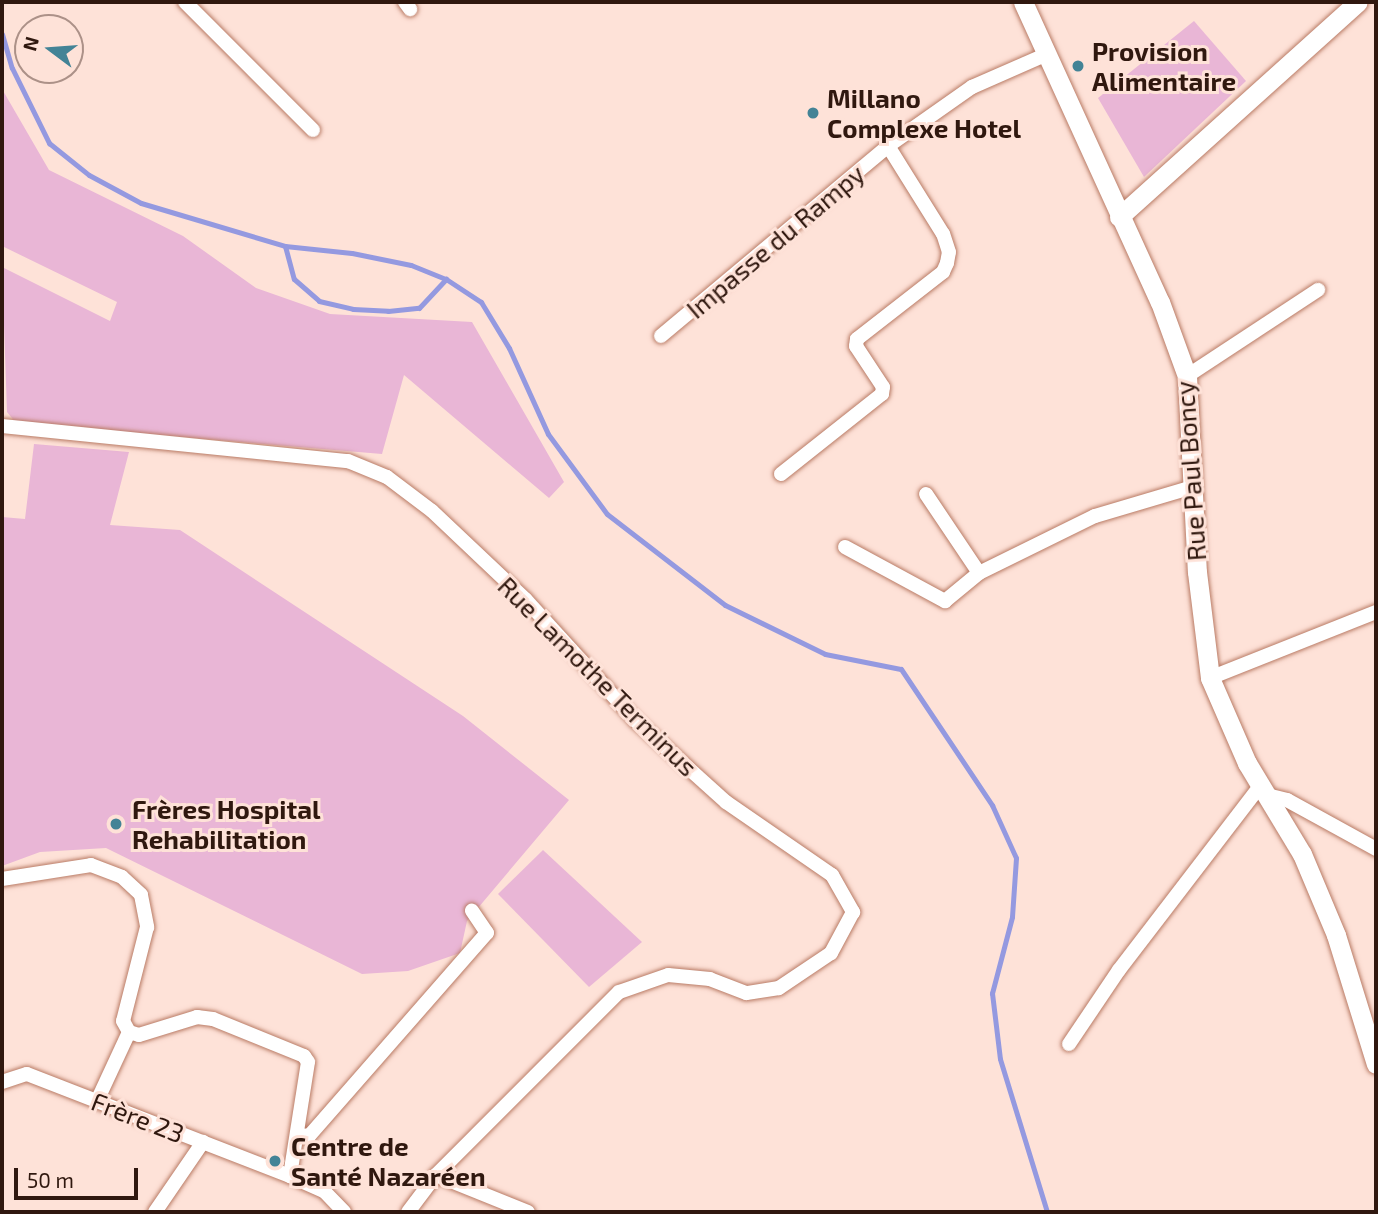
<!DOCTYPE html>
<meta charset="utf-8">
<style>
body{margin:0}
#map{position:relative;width:1378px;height:1214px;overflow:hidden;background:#fee2d8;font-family:"Exo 2",sans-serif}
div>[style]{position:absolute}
.green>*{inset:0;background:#e9b6d6}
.stream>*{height:5px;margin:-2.5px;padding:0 2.5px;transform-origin:2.5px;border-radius:2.5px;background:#9499e0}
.roads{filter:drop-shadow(0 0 2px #b97b65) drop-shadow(0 0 2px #b97b65)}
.street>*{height:14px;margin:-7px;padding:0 7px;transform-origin:7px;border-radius:7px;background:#fff}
.secondary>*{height:19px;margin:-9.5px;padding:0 9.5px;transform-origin:9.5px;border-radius:9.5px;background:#fff}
.dots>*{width:19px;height:19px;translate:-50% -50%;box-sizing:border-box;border:4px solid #fee2d8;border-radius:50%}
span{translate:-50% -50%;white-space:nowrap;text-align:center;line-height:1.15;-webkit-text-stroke:6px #fee2d8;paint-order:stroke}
.poi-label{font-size:26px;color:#30180f;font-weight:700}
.left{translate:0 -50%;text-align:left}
.street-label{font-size:26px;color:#30180f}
.frame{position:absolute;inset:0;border:4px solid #30180f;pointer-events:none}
.north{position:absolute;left:14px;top:14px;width:70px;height:70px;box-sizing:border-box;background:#fee2d8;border:2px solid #ac9188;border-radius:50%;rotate:286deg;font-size:19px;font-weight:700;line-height:28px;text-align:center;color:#30180f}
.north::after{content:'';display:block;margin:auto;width:24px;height:32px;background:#438396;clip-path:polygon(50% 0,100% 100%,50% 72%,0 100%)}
.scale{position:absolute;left:14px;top:1168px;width:124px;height:32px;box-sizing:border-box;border:4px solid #30180f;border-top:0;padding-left:9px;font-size:21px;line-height:24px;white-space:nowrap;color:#30180f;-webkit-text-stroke:5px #fee2d8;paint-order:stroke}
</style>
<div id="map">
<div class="green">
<i style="clip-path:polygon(1194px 21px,1246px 81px,1144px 177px,1098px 98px)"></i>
<i style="clip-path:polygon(2px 89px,49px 170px,183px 236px,256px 288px,330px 314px,472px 322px,564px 482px,549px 498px,404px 375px,382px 454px,16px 423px,7px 412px,2px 267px,110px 321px,117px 302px,2px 246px)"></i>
<i style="clip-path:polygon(34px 444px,129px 452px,110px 525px,180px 530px,463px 716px,569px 800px,467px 921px,460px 953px,408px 971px,362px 974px,106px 848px,40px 852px,2px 866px,2px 517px,25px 519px)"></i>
<i style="clip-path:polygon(543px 850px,642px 942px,589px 987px,498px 894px)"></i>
</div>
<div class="stream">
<i style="left:2px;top:34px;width:35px;rotate:74deg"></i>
<i style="left:12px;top:68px;width:84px;rotate:63.7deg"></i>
<i style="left:49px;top:143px;width:51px;rotate:38.7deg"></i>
<i style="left:89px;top:175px;width:59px;rotate:28.3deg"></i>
<i style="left:141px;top:203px;width:150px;rotate:16.6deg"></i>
<i style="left:285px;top:246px;width:67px;rotate:6deg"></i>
<i style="left:352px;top:253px;width:60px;rotate:11.5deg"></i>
<i style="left:411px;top:265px;width:38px;rotate:22deg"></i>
<i style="left:446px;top:279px;width:42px;rotate:33.3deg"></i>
<i style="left:481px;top:302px;width:54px;rotate:58.7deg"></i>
<i style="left:509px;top:348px;width:94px;rotate:65.6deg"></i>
<i style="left:548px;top:434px;width:99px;rotate:53.6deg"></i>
<i style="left:607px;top:514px;width:149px;rotate:37.6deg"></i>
<i style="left:725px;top:605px;width:111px;rotate:26.1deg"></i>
<i style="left:825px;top:654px;width:77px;rotate:11.2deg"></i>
<i style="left:901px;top:669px;width:164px;rotate:56.2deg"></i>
<i style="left:992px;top:805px;width:58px;rotate:65.6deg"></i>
<i style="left:1016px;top:858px;width:59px;rotate:93.9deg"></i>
<i style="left:1012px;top:917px;width:79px;rotate:104.7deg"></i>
<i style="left:992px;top:993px;width:66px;rotate:83.1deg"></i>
<i style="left:1000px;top:1059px;width:160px;rotate:72.9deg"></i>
<i style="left:285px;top:246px;width:34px;rotate:75deg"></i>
<i style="left:294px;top:279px;width:33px;rotate:41deg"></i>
<i style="left:319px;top:301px;width:35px;rotate:13deg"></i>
<i style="left:353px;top:309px;width:35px;rotate:3deg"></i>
<i style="left:388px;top:311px;width:31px;rotate:-6deg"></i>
<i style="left:419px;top:308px;width:40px;rotate:-47deg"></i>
</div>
<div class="roads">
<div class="street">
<i style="left:185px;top:2px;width:181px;rotate:45deg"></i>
<i style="left:405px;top:2px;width:9px;rotate:54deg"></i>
<i style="left:661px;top:336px;width:296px;rotate:-39.9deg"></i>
<i style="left:888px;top:146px;width:103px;rotate:-35.1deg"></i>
<i style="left:972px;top:87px;width:80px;rotate:-23.7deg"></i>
<i style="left:1187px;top:376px;width:157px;rotate:-33.3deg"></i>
<i style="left:2px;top:426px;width:348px;rotate:5.8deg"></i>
<i style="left:348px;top:461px;width:42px;rotate:22.3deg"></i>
<i style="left:387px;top:477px;width:56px;rotate:37.1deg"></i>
<i style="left:432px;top:511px;width:129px;rotate:43.4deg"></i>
<i style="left:526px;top:600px;width:164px;rotate:47.7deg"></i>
<i style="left:636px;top:721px;width:121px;rotate:42deg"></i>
<i style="left:726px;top:802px;width:129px;rotate:34.6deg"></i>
<i style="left:832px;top:875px;width:43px;rotate:60.4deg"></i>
<i style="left:853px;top:912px;width:47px;rotate:118.2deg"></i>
<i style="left:831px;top:953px;width:63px;rotate:146.1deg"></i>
<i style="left:779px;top:988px;width:33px;rotate:171deg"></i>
<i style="left:746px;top:993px;width:39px;rotate:-159deg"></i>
<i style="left:710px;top:979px;width:42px;rotate:-174.6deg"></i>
<i style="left:668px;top:975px;width:52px;rotate:160.9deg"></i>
<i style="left:619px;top:992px;width:259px;rotate:135deg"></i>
<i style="left:436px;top:1175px;width:46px;rotate:127.1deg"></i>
<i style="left:781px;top:474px;width:129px;rotate:-38.4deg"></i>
<i style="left:882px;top:394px;width:7px;rotate:-82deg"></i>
<i style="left:883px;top:387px;width:49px;rotate:-123.4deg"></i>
<i style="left:856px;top:346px;width:7px;rotate:-82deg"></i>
<i style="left:857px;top:339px;width:109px;rotate:-37.9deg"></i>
<i style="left:943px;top:272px;width:10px;rotate:-66deg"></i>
<i style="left:947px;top:263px;width:11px;rotate:-80deg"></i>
<i style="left:949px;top:252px;width:19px;rotate:-108deg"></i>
<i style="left:943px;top:234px;width:104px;rotate:-122deg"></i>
<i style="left:926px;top:494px;width:95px;rotate:56.1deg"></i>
<i style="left:845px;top:547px;width:114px;rotate:28.4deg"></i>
<i style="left:945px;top:601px;width:44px;rotate:-39.5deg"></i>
<i style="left:979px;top:573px;width:129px;rotate:-26.2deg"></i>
<i style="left:1095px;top:516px;width:102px;rotate:-16.5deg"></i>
<i style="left:1210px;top:678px;width:179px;rotate:-21.7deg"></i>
<i style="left:1267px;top:795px;width:21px;rotate:14deg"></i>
<i style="left:1287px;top:800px;width:102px;rotate:28.8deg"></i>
<i style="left:2px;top:879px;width:90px;rotate:-8.9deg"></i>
<i style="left:91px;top:865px;width:33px;rotate:21deg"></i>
<i style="left:122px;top:877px;width:26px;rotate:43deg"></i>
<i style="left:141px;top:895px;width:33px;rotate:79deg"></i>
<i style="left:147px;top:927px;width:97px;rotate:104.3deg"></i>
<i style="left:123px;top:1021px;width:13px;rotate:61deg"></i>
<i style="left:129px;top:1032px;width:10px;rotate:17deg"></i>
<i style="left:139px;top:1035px;width:61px;rotate:-17.2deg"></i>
<i style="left:197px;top:1017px;width:16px;rotate:7deg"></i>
<i style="left:213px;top:1019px;width:98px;rotate:22.1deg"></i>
<i style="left:304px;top:1056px;width:7px;rotate:56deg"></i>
<i style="left:308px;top:1062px;width:115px;rotate:99deg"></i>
<i style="left:1069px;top:1044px;width:89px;rotate:-56deg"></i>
<i style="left:1119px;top:970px;width:233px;rotate:-52.5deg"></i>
<i style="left:2px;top:1082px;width:26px;rotate:-18deg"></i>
<i style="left:27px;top:1074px;width:282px;rotate:21.2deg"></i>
<i style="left:290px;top:1176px;width:37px;rotate:24deg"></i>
<i style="left:324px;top:1191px;width:29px;rotate:46deg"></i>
<i style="left:97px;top:1101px;width:76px;rotate:-65.1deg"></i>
<i style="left:299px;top:1135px;width:10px;rotate:6deg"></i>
<i style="left:309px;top:1136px;width:270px;rotate:-48.8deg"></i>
<i style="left:487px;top:933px;width:27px;rotate:-124deg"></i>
<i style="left:436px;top:1175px;width:99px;rotate:21.9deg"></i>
<i style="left:155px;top:1212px;width:85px;rotate:-55.6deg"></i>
</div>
<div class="secondary">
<i style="left:1023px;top:2px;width:330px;rotate:65.5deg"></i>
<i style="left:1160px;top:302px;width:79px;rotate:70deg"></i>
<i style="left:1187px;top:376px;width:196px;rotate:87.1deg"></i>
<i style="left:1197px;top:572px;width:107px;rotate:83deg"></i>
<i style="left:1210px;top:678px;width:93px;rotate:66.5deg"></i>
<i style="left:1247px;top:763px;width:106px;rotate:58.9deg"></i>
<i style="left:1302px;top:854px;width:88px;rotate:67.2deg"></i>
<i style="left:1336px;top:935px;width:135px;rotate:72.8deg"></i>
<i style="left:1119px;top:217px;width:321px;rotate:-42deg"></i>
</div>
</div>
<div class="dots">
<i style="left:1078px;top:66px;background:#438396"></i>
<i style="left:813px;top:113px;background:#438396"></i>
<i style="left:116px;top:824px;background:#438396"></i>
<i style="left:275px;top:1161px;background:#438396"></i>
</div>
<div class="poi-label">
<span class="left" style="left:1092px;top:66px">Provision<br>Alimentaire</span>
<span class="left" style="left:827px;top:113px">Millano<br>Complexe Hotel</span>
<span class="left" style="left:132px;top:824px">Frères Hospital<br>Rehabilitation</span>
<span class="left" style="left:291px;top:1161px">Centre de<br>Santé Nazaréen</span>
</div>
<div class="street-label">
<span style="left:775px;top:241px;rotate:-40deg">Impasse du Rampy</span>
<span style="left:1190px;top:471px;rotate:-94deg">Rue Paul Boncy</span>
<span style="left:598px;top:676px;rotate:45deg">Rue Lamothe Terminus</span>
<span style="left:138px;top:1117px;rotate:21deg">Frère 23</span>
</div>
<div class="frame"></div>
<div class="north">N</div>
<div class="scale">50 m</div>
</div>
